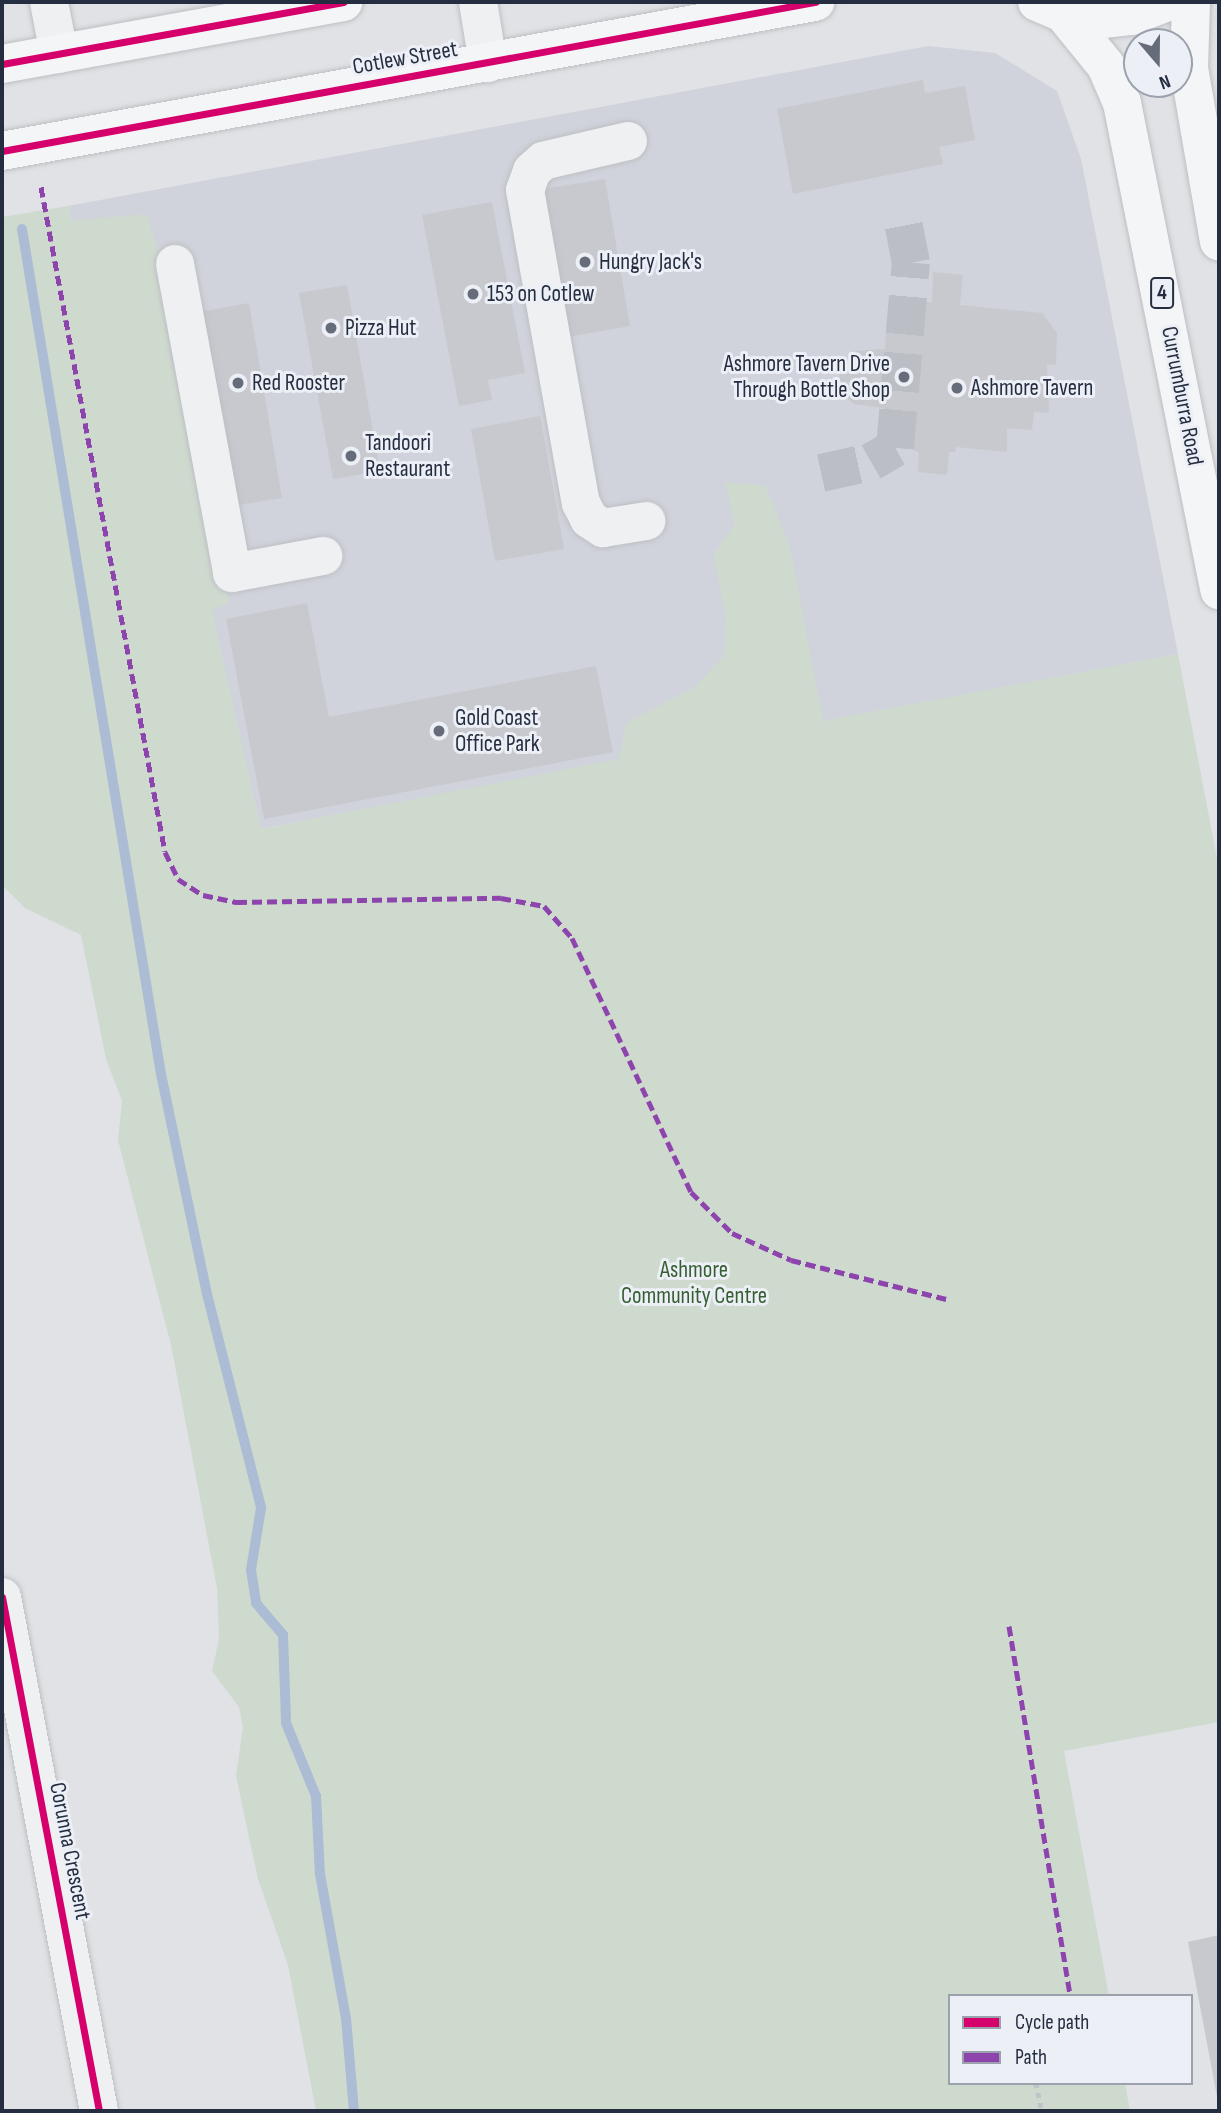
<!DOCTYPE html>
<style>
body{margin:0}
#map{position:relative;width:1221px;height:2113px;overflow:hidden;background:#e0e2e5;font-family:"Sofia Sans Condensed",sans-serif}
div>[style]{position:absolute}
.built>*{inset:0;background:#d0d3db}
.green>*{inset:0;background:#cfdacf}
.stream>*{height:10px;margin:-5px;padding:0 5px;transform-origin:5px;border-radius:5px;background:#abbcd4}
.building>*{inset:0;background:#c7c9ce}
.minor-tunnel>*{height:38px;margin-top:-19px;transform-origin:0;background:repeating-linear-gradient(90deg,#bbbec4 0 38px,transparent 0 57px)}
.path>*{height:4.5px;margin-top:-2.25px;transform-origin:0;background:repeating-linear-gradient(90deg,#c2c3c8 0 5px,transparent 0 10px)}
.roads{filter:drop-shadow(0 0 2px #bdbfc3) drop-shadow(0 0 2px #bdbfc3)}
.minor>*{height:38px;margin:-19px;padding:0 19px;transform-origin:19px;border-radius:19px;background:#eff0f2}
.major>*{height:38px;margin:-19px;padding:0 19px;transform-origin:19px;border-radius:19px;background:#f4f5f6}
.quiet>*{height:5px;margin-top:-2.5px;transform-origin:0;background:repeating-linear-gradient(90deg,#8e44ad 0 10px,transparent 0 15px)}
.cycleway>*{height:7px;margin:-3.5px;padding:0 3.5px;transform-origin:3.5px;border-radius:3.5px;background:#d6006c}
.dots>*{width:19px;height:19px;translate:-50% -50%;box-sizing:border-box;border:4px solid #ecf0f6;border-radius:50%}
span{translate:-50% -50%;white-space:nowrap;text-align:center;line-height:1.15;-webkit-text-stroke:6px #ecf0f6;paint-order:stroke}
.shield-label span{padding:2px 5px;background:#ecf0f6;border:2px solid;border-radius:5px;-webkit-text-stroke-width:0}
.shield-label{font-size:21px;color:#252d40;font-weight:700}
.street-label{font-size:23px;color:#252d40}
.poi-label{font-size:23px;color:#252d40}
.left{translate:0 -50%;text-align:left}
.right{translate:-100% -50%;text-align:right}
.park-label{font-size:23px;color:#365e31}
.frame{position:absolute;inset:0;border:4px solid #252d40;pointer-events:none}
.legend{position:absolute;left:948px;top:1994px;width:245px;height:91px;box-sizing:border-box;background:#ecf0f6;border:2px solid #9ca2ad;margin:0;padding:9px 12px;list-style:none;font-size:21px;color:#252d40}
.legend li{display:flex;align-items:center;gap:14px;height:35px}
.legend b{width:35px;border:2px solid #9ca2ad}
.north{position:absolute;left:1123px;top:28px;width:70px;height:70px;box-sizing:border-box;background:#ecf0f6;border:2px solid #9ca2ad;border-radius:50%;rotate:160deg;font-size:19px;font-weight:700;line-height:28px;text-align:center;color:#252d40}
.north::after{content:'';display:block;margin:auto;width:24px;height:32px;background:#666c7a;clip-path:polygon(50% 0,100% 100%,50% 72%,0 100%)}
</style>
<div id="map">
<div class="built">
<i style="clip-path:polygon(928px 46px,995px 53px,1057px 91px,1081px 159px,1178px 654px,187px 843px,68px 206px)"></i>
</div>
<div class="green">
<i style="clip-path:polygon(68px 206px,71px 221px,146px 214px,175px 301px,169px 353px,198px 438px,229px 602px,212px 611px,261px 829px,619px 759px,626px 723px,695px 687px,724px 656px,725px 615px,714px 554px,735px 524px,725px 483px,764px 485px,781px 523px,791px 552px,823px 721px,1178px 654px,1219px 869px,1219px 1722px,1064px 1751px,1109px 1996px,950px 1996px,950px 2083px,1125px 2083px,1130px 2111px,316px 2111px,288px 1965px,258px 1879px,236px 1776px,243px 1727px,239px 1707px,212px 1671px,219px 1639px,217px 1588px,171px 1345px,118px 1140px,122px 1101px,106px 1059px,81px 935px,25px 908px,2px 885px,2px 217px)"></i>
</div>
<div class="stream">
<i style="left:22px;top:229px;width:856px;rotate:80.66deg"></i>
<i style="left:161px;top:1074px;width:225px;rotate:78.2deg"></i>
<i style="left:207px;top:1294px;width:221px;rotate:75.8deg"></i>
<i style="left:261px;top:1508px;width:63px;rotate:99.2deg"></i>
<i style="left:251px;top:1570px;width:33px;rotate:81deg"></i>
<i style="left:256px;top:1603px;width:42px;rotate:49.8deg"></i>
<i style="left:283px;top:1635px;width:88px;rotate:88deg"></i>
<i style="left:286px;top:1723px;width:79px;rotate:67.7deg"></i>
<i style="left:316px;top:1796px;width:78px;rotate:87.1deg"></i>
<i style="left:320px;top:1874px;width:146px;rotate:79.8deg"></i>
<i style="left:346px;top:2018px;width:93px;rotate:85.1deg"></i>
</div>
<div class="building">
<i style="clip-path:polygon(923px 80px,925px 93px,965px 86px,975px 140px,939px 147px,943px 164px,793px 194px,777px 109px)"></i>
<i style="clip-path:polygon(605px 179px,630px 326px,562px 338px,537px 190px)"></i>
<i style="clip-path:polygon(492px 202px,525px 373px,488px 380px,492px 400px,459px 406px,422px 215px)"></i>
<i style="clip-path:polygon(933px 272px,963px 275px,960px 305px,1042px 313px,1057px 333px,1056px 365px,1047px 364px,1049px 413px,1034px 412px,1032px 430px,1007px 428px,1007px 452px,956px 447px,955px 452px,949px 452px,947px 475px,918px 472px,919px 452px,913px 450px,913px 441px,893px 440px,894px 425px,882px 424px,883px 408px,854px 404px,845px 397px,838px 372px,855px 351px,885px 349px,886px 331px,903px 333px,903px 317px,922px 319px,923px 301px,932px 303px)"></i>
<i style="clip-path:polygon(347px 285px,380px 471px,333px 479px,299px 293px)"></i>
<i style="clip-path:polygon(249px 303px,282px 498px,232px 506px,200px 312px)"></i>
<i style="clip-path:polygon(540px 416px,564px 549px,495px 561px,471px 429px)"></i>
<i style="clip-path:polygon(307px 603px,329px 717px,596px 666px,613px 752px,264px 819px,226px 619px)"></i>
<i style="clip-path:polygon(1219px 1935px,1219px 2102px,1218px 2102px,1188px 1942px)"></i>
</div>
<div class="minor-tunnel">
<i style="left:821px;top:473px;width:51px;rotate:-12.4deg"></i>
<i style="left:871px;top:462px;width:28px;rotate:-30deg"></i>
<i style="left:895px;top:448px;width:186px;rotate:-85.1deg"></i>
<i style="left:911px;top:263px;width:42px;rotate:-101deg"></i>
</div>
<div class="path">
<i style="left:1036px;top:2083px;width:29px;rotate:78deg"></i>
</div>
<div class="roads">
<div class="minor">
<i style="left:49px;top:2px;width:53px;rotate:79.1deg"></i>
<i style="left:478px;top:2px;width:62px;rotate:80.7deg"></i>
<i style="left:628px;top:141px;width:87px;rotate:166.8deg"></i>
<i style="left:543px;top:161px;width:15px;rotate:138deg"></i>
<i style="left:532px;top:171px;width:20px;rotate:110deg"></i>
<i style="left:525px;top:190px;width:318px;rotate:79.9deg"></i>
<i style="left:581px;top:503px;width:18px;rotate:63deg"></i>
<i style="left:589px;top:519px;width:17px;rotate:33deg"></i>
<i style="left:603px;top:528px;width:44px;rotate:-9.2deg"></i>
<i style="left:175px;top:264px;width:314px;rotate:79.5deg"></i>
<i style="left:232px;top:573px;width:93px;rotate:-10.6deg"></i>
<i style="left:2px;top:1597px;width:523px;rotate:79.31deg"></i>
</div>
<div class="major">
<i style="left:1037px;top:2px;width:28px;rotate:23deg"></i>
<i style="left:1063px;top:13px;width:35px;rotate:12deg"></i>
<i style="left:1097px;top:20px;width:34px;rotate:-7deg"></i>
<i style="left:1131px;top:16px;width:39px;rotate:-21deg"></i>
<i style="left:1191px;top:2px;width:66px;rotate:91.7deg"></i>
<i style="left:1189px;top:68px;width:176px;rotate:80.2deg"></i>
<i style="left:1063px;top:13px;width:68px;rotate:50.9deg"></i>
<i style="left:1106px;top:66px;width:40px;rotate:66.6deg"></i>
<i style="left:1122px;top:103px;width:497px;rotate:78.7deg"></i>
<i style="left:2px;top:64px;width:347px;rotate:-10.3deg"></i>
<i style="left:2px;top:151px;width:827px;rotate:-10.39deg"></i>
</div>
</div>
<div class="quiet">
<i style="left:41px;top:187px;width:676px;rotate:79.44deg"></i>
<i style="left:165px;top:852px;width:30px;rotate:64deg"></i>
<i style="left:178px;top:879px;width:30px;rotate:33deg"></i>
<i style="left:203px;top:895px;width:35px;rotate:12deg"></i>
<i style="left:237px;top:902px;width:264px;rotate:-0.9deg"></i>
<i style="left:501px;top:898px;width:44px;rotate:10.5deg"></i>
<i style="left:544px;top:906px;width:43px;rotate:48.8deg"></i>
<i style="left:572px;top:938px;width:280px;rotate:64.9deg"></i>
<i style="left:691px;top:1192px;width:58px;rotate:45deg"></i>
<i style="left:732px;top:1233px;width:65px;rotate:24.6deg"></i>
<i style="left:791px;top:1260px;width:160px;rotate:14.1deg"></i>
<i style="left:1009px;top:1626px;width:375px;rotate:80.6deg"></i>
</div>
<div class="cycleway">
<i style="left:2px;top:64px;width:347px;rotate:-10.3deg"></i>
<i style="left:2px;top:151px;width:827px;rotate:-10.39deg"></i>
<i style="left:2px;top:1597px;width:523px;rotate:79.31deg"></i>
</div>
<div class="dots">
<i style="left:585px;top:262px;background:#666c7a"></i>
<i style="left:473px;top:294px;background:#666c7a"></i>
<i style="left:331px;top:328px;background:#666c7a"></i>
<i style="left:904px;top:377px;background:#666c7a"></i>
<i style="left:238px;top:383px;background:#666c7a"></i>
<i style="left:957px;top:388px;background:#666c7a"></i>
<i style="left:351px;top:456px;background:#666c7a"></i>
<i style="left:439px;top:731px;background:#666c7a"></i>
</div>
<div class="shield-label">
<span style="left:1162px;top:293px">4</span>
</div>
<div class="street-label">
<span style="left:405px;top:58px;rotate:-10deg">Cotlew Street</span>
<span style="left:1182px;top:396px;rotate:79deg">Currumburra Road</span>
<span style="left:70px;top:1851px;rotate:79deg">Corunna Crescent</span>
</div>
<div class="poi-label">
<span class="left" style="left:599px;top:262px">Hungry Jack's</span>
<span class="left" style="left:487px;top:294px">153 on Cotlew</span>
<span class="left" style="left:345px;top:328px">Pizza Hut</span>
<span class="right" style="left:890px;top:377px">Ashmore Tavern Drive<br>Through Bottle Shop</span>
<span class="left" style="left:252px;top:383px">Red Rooster</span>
<span class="left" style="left:971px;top:388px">Ashmore Tavern</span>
<span class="left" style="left:365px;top:456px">Tandoori<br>Restaurant</span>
<span class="left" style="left:455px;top:731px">Gold Coast<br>Office Park</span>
</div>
<div class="park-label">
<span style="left:694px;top:1283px">Ashmore<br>Community Centre</span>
</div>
<div class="frame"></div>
<ul class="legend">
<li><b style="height:9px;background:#d6006c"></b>Cycle path</li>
<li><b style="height:9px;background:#8e44ad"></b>Path</li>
</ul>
<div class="north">N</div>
</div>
